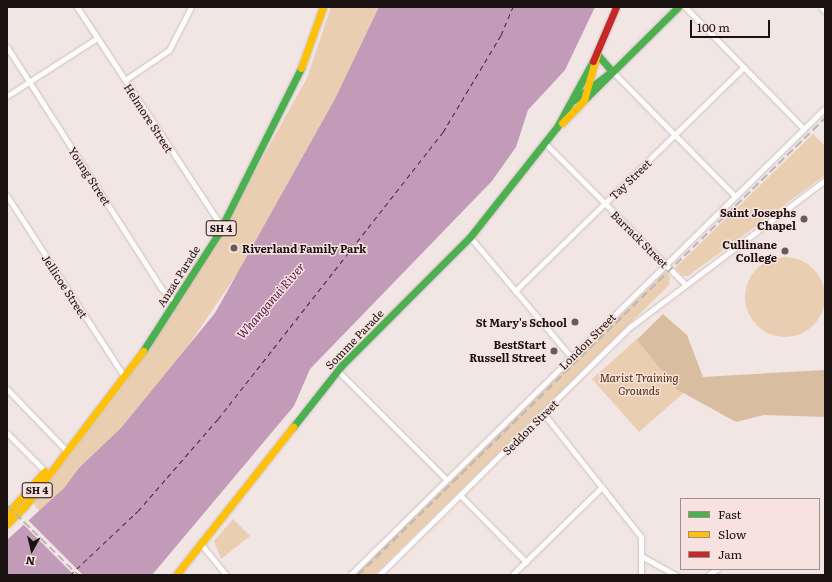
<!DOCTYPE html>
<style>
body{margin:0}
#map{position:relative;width:832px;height:582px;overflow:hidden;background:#f2e6e5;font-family:Literata,serif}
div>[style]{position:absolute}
.green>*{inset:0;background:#eaceb1}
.round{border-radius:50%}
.forest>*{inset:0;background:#d9bda0}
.water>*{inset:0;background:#c29bb8}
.pier>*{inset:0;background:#f2e6e5}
.ferry>*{height:1px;margin-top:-0.5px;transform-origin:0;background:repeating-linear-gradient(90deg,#51144b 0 5px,transparent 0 9px)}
.roads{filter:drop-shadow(0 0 1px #cac1c0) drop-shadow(0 0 1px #cac1c0)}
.street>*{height:5px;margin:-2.5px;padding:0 2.5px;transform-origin:2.5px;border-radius:2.5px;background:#fdfbfb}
.fast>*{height:7px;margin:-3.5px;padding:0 3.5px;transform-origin:3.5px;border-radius:3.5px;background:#4caf50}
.slow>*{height:7px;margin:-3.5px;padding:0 3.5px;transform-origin:3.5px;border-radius:3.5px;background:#ffc107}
.jam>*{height:7px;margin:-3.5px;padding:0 3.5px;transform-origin:3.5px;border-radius:3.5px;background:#c62828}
.rail>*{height:1.5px;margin-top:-0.75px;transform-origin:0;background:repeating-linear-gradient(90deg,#bbb7b7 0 8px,transparent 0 12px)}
.dots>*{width:11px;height:11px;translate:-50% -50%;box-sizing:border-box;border:2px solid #f7e2e0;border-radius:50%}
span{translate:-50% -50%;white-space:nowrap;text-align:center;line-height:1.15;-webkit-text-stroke:3px #f7e2e0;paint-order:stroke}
.shield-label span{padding:1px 3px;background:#f7e2e0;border:1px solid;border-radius:3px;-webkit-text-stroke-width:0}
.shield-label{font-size:10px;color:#191211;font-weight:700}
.street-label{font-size:11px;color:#191211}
.poi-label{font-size:11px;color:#191211;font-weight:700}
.right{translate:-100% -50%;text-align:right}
.left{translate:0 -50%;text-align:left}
.park-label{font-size:11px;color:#472c00;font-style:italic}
.water-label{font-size:12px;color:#51144b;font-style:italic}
.frame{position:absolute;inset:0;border:8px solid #191211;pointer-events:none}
.legend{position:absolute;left:680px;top:498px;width:140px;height:72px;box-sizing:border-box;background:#f7e2e0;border:1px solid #9e8f8d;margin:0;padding:5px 7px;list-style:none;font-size:12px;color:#191211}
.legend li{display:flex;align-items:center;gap:8px;height:20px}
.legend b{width:20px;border:1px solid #9e8f8d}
.north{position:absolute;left:12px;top:530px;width:40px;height:40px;-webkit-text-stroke:3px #f7e2e0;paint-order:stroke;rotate:188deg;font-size:11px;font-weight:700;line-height:16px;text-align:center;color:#191211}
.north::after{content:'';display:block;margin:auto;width:14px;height:18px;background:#191211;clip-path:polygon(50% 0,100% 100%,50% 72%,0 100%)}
.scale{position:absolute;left:690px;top:20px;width:80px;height:18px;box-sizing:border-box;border:2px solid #191211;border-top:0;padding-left:5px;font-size:12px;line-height:14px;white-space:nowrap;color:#191211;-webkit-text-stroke:3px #f7e2e0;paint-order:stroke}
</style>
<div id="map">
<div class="green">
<i style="clip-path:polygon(331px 7px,379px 7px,362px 51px,270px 225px,157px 392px,40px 512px,33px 503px,126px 382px,199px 272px,307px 78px)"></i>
<i style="clip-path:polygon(813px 134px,825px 146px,825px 175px,688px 276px,683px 276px,675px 268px)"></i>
<i class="round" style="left:745px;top:257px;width:80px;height:80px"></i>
<i style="clip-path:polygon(665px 272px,670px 276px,669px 285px,374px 575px,353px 575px)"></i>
<i style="clip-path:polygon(639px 337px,687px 390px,639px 432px,592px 379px)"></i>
<i style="clip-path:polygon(233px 519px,250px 536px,221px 559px,214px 541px)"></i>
</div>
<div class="forest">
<i style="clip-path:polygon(663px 314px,687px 335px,703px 377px,825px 370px,825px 417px,764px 415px,736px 422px,678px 390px,637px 340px)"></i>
</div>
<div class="water">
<i style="clip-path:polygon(379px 7px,595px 7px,565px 70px,528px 110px,516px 147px,492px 181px,310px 369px,294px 406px,152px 575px,7px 575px,7px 540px,64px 488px,79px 468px,121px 428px,215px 313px,335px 99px)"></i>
</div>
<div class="pier">
<i style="clip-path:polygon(28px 520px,83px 575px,74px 575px,23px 524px)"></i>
</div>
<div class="ferry">
<i style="left:70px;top:575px;width:93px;rotate:-43.3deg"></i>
<i style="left:138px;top:511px;width:122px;rotate:-49deg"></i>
<i style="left:218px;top:419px;width:365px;rotate:-51.9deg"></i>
<i style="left:443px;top:132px;width:113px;rotate:-59.1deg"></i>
<i style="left:501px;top:35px;width:30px;rotate:-67deg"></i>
</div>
<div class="roads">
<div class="street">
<i style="left:77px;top:7px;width:263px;rotate:56.6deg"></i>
<i style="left:685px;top:7px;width:170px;rotate:45.7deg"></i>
<i style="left:821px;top:7px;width:6px;rotate:45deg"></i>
<i style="left:7px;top:47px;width:287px;rotate:57.4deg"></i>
<i style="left:162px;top:289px;width:18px;rotate:45deg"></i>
<i style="left:612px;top:71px;width:175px;rotate:45.5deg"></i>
<i style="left:125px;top:80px;width:53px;rotate:-34.3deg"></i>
<i style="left:169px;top:50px;width:48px;rotate:-62.9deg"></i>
<i style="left:7px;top:96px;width:107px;rotate:-32.8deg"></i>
<i style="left:544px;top:142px;width:200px;rotate:45.2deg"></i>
<i style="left:7px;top:196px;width:215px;rotate:57deg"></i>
<i style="left:470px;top:237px;width:157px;rotate:49.9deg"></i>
<i style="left:515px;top:291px;width:320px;rotate:-44.4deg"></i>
<i style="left:338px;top:371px;width:153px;rotate:45deg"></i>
<i style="left:7px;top:389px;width:85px;rotate:46deg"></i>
<i style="left:544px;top:414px;width:157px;rotate:51.7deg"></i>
<i style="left:641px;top:537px;width:38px;rotate:90deg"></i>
<i style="left:7px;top:433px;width:54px;rotate:45deg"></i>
<i style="left:460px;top:495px;width:94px;rotate:45.4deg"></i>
<i style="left:201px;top:544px;width:40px;rotate:51deg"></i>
<i style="left:643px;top:557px;width:38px;rotate:29deg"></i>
<i style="left:350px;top:575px;width:666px;rotate:-44.51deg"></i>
<i style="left:379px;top:575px;width:353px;rotate:-44.7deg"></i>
<i style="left:630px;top:327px;width:244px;rotate:-37deg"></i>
<i style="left:512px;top:575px;width:126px;rotate:-44.4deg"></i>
<i style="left:708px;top:575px;width:11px;rotate:-34deg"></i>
</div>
<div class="fast">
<i style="left:597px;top:54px;width:23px;rotate:49deg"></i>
<i style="left:574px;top:100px;width:48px;rotate:-37.3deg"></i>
<i style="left:584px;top:100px;width:132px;rotate:-44.7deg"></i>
<i style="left:143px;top:351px;width:139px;rotate:-57.3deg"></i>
<i style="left:218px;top:234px;width:186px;rotate:-63.4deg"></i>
<i style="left:293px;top:427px;width:79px;rotate:-51.7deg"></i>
<i style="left:342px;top:365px;width:181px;rotate:-45deg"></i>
<i style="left:470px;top:237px;width:140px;rotate:-51.7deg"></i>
<i style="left:557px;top:127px;width:75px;rotate:-61.4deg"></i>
</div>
<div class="slow">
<i style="left:301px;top:68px;width:65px;rotate:-70.2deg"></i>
<i style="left:562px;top:123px;width:32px;rotate:-46deg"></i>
<i style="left:584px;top:100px;width:48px;rotate:-74.2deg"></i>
<i style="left:7px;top:514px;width:57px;rotate:-48.5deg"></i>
<i style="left:7px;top:524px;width:25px;rotate:-45deg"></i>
<i style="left:25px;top:506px;width:195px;rotate:-52.7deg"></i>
<i style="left:176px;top:575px;width:189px;rotate:-51.7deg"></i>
</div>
<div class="jam">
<i style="left:593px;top:61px;width:59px;rotate:-66.9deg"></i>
</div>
</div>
<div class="rail">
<i style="left:7px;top:505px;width:100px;rotate:44.6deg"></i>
<i style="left:358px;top:575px;width:653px;rotate:-44.38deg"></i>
</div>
<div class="dots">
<i style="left:804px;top:219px;background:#655c5b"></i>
<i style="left:234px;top:248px;background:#655c5b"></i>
<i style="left:785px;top:251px;background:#655c5b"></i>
<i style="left:575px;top:322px;background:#655c5b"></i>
<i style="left:554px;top:351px;background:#655c5b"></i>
</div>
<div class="shield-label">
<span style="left:221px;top:228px">SH 4</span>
<span style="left:37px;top:490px">SH 4</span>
</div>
<div class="street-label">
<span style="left:149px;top:118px;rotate:57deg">Helmore Street</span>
<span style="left:90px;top:176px;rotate:57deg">Young Street</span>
<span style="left:630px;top:179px;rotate:-44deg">Tay Street</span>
<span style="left:640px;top:239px;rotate:45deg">Barrack Street</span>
<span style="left:178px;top:276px;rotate:-58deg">Anzac Parade</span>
<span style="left:65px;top:286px;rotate:57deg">Jellicoe Street</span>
<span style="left:354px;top:339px;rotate:-46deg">Somme Parade</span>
<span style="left:587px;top:341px;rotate:-45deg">London Street</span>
<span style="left:530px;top:427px;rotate:-45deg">Seddon Street</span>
</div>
<div class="poi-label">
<span class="right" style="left:796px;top:219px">Saint Josephs<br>Chapel</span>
<span class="right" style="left:777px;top:251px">Cullinane<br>College</span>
<span class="left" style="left:242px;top:248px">Riverland Family Park</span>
<span class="right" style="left:567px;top:322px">St Mary's School</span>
<span class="right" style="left:546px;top:351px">BestStart<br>Russell Street</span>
</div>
<div class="park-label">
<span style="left:639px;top:384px">Marist Training<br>Grounds</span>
</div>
<div class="water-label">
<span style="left:271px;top:301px;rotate:-49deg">Whanganui River</span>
</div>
<div class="frame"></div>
<ul class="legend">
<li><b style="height:5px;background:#4caf50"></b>Fast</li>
<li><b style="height:5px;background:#ffc107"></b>Slow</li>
<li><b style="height:5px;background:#c62828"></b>Jam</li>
</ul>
<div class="north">N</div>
<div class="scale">100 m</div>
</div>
